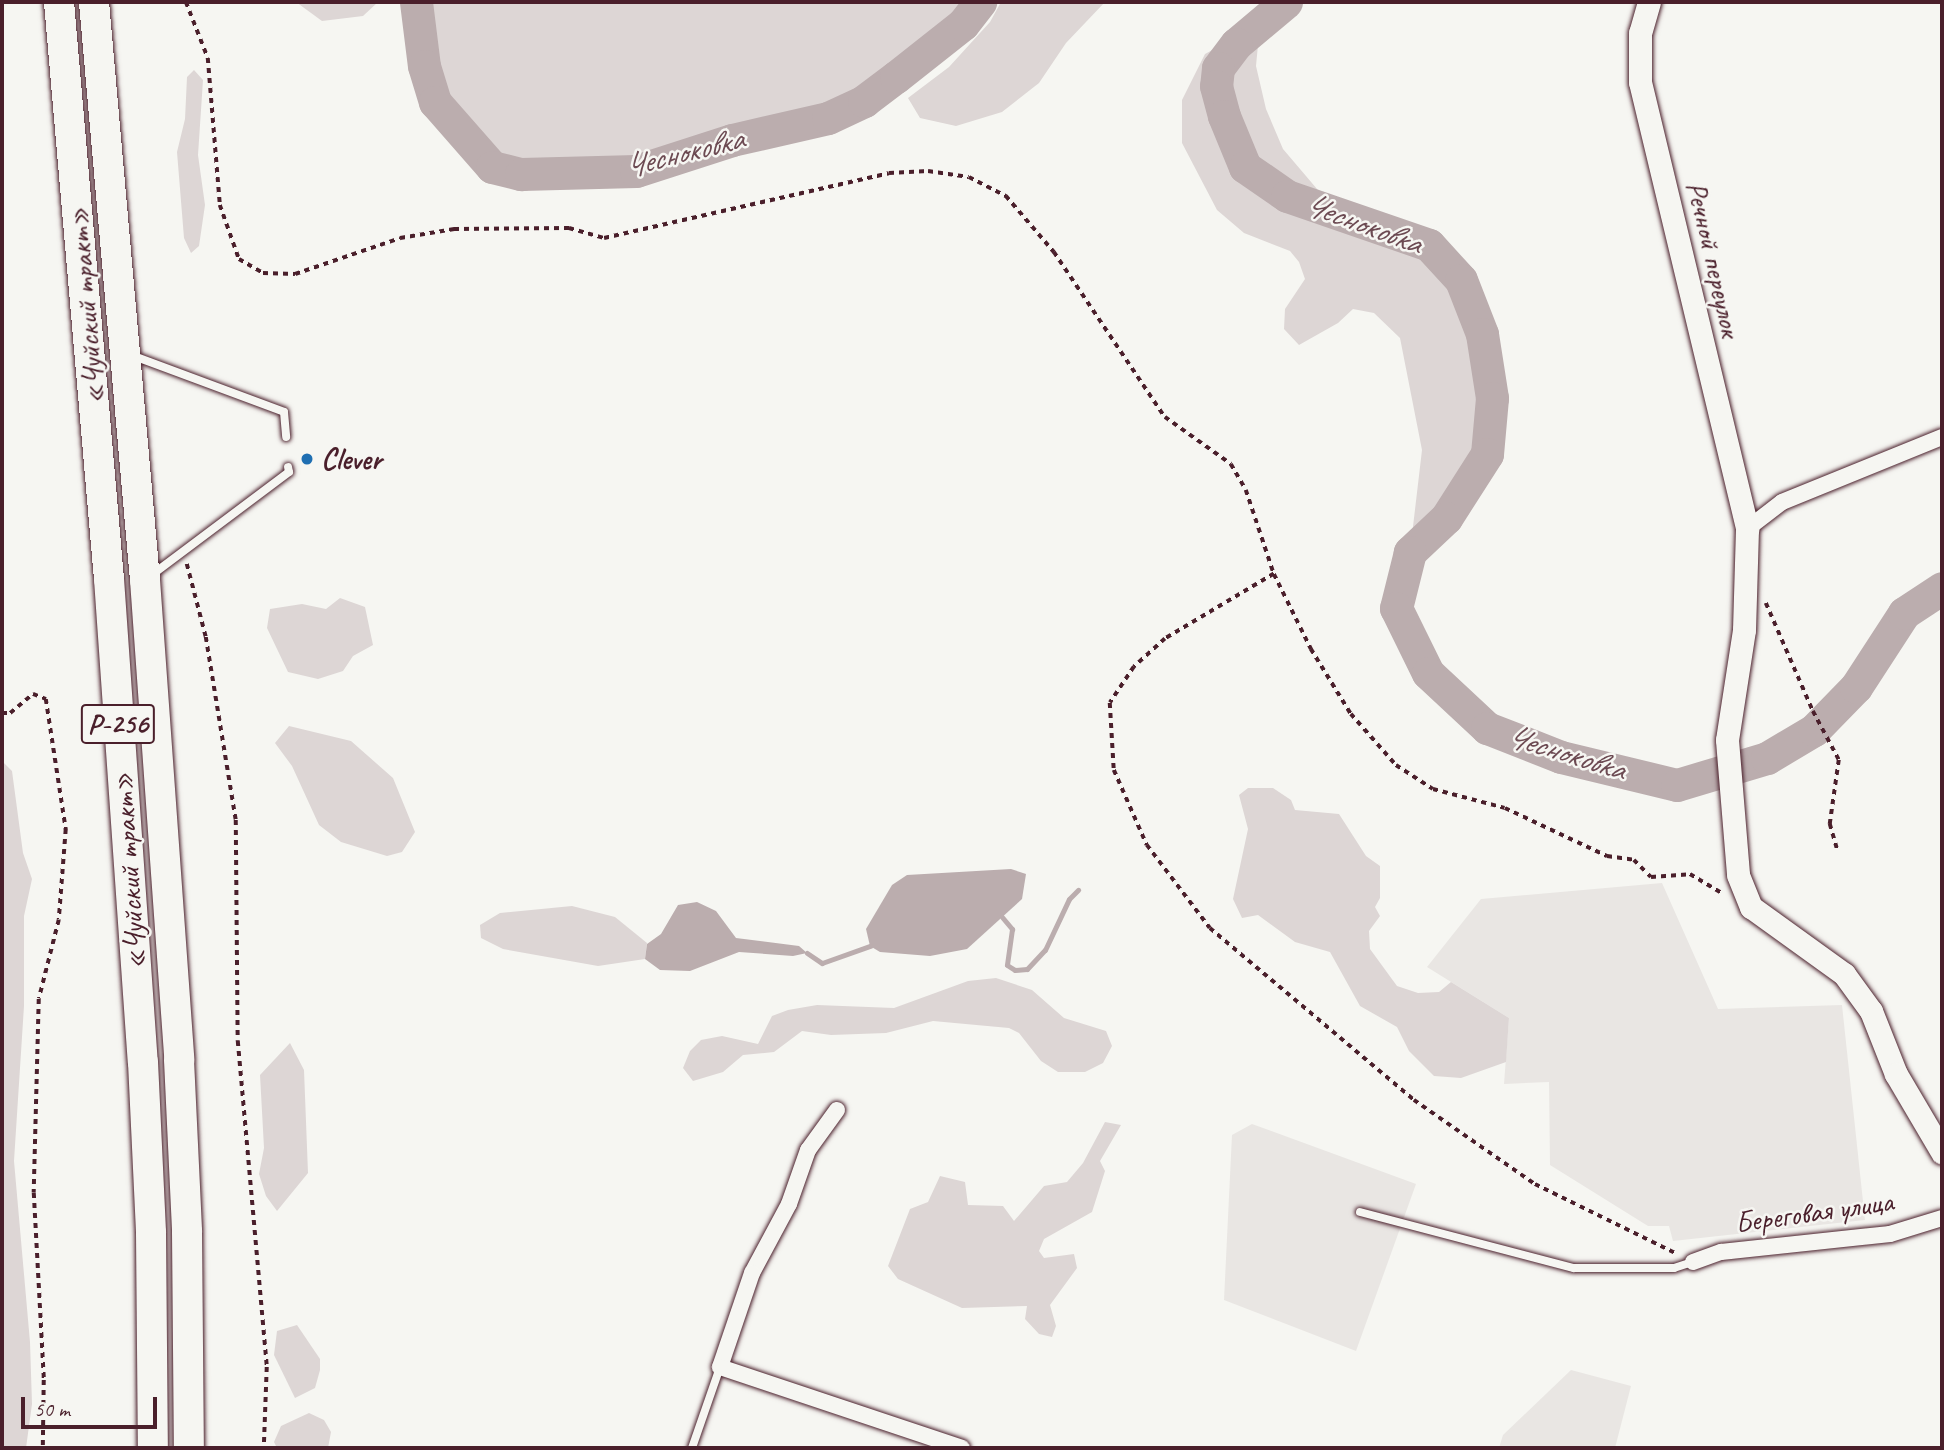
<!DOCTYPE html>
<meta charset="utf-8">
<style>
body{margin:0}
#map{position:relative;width:1944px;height:1450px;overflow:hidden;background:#f6f6f2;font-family:Caveat,sans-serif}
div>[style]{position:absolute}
.built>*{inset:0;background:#e9e6e3}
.green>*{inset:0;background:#ddd6d5}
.water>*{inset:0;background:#bbadae}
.stream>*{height:5px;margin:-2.5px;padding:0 2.5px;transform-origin:2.5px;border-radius:2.5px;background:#bbadae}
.river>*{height:33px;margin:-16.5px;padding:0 16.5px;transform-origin:16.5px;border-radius:16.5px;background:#bbadae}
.path>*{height:3.5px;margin-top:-1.75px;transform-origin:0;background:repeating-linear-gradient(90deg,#4a1f2b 0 5px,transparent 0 10px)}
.roads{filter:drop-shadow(0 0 2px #4a1f2b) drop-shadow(0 0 2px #4a1f2b)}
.lane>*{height:8px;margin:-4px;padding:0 4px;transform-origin:4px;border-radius:4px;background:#f6f6f2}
.street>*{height:16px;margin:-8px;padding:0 8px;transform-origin:8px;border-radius:8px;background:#f6f6f2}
.secondary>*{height:23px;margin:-11.5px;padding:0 11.5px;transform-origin:11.5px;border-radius:11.5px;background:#f6f6f2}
.highway>*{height:30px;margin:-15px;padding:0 15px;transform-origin:15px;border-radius:15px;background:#f6f6f2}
.dots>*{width:19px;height:19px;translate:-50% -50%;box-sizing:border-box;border:4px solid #f6f6f2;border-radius:50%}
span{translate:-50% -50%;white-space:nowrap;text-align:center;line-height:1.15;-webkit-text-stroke:5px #f6f6f2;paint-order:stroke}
.shield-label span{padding:2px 5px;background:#f6f6f2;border:2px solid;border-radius:5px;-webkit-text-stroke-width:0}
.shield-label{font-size:28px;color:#4a1f2b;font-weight:700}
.street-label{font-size:30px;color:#4a1f2b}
.poi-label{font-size:30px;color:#4a1f2b;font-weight:700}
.left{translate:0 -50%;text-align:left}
.water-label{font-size:32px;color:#6c4a52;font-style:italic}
.frame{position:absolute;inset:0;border:4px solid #4a1f2b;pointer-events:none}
.scale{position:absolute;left:21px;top:1397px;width:136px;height:32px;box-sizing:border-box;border:4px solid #4a1f2b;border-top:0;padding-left:9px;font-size:21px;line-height:24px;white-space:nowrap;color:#4a1f2b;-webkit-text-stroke:5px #f6f6f2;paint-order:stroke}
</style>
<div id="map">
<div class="built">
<i style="clip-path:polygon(1662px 883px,1718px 1009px,1842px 1005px,1865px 1220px,1673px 1241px,1669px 1226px,1648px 1226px,1550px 1165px,1549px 1082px,1504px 1084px,1509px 1018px,1427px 967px,1481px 899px)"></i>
<i style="clip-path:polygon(1252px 1124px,1416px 1184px,1356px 1351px,1224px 1300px,1232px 1135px)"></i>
<i style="clip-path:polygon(1571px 1370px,1631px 1386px,1615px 1448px,1499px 1448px,1503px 1435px)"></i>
</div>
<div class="green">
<i style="clip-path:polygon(296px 2px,378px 2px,363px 16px,322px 21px)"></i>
<i style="clip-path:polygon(416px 2px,980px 2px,963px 24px,896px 77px,864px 101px,828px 118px,732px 140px,636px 171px,521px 174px,492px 167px,435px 102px,424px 66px)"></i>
<i style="clip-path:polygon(1001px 2px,1105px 2px,1066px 43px,1039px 83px,1002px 112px,956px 126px,920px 118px,908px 98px,949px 67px,990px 22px)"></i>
<i style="clip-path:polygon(1260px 24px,1256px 66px,1266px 109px,1283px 149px,1340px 216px,1429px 245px,1461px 280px,1482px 334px,1492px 398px,1487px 454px,1446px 518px,1410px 552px,1422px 450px,1400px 338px,1374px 313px,1353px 309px,1338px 323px,1299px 345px,1284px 329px,1285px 309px,1305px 279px,1299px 262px,1290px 251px,1244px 233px,1217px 210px,1182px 143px,1182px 100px,1205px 54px)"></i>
<i style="clip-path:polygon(194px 70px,203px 80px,198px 155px,205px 205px,199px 246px,191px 253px,184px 238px,177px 152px,185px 119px,187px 77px)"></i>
<i style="clip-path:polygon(340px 598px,365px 607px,373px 645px,353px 656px,343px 671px,318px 679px,288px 672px,267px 628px,270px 609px,302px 604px,326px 609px)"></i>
<i style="clip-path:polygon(289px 726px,351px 741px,393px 778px,415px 832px,402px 852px,387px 856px,341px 842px,319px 825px,292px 766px,275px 743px)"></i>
<i style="clip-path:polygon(2px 761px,12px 771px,23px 853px,32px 879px,24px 916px,24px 1006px,14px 1161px,30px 1342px,32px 1404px,26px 1448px,2px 1448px)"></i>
<i style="clip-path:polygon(1248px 788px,1273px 788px,1291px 800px,1295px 810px,1339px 814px,1366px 856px,1380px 866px,1380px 898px,1375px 907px,1380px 916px,1369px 931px,1370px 949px,1397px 986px,1418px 993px,1439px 992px,1451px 982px,1509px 1018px,1506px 1062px,1461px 1078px,1434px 1076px,1409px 1051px,1397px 1027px,1360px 1006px,1330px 952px,1295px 942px,1258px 915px,1242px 918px,1233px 899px,1248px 829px,1239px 795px)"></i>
<i style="clip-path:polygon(572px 906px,615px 917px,647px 943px,645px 959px,598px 966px,503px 949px,481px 938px,480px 925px,500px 913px)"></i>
<i style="clip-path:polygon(996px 978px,1032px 990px,1064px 1018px,1106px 1031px,1112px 1046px,1103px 1063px,1085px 1072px,1058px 1072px,1041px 1061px,1019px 1033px,1009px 1028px,933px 1021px,886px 1033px,831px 1035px,802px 1031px,774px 1052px,743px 1055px,723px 1072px,693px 1081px,683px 1068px,690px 1051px,701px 1040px,722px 1036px,758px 1044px,772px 1016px,788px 1010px,817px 1005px,894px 1008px,968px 981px)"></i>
<i style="clip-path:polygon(290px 1043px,304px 1070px,308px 1173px,277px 1211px,266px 1196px,259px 1174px,264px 1148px,260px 1075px)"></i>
<i style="clip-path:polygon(1105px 1122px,1121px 1125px,1100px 1161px,1105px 1171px,1092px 1212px,1044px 1239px,1039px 1251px,1044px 1258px,1074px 1254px,1077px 1268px,1050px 1305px,1056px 1326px,1052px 1337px,1039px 1334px,1025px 1319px,1027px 1306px,962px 1308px,898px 1279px,888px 1266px,910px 1209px,928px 1202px,940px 1176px,965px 1182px,968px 1205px,1003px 1206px,1014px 1221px,1044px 1186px,1067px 1182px,1083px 1163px)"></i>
<i style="clip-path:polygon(297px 1325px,320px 1359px,320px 1370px,315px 1388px,295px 1398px,274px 1355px,277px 1331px)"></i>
<i style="clip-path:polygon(309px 1413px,324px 1420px,331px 1432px,328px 1448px,277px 1448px,274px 1442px,281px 1426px)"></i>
</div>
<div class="water">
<i style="clip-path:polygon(1011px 869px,1026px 874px,1022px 899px,967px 949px,930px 956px,880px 952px,870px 946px,866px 929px,892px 885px,907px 875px)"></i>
<i style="clip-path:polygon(697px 902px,716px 911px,736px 938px,799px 946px,807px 953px,793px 956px,739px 952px,690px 971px,660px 970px,645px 959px,647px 944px,661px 934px,678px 905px)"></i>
</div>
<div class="stream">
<i style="left:1002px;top:917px;width:16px;rotate:50deg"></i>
<i style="left:1012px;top:929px;width:36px;rotate:98deg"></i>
<i style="left:1007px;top:965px;width:9px;rotate:32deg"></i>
<i style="left:1015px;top:970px;width:12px;rotate:-5deg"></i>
<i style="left:1027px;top:969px;width:26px;rotate:-47deg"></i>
<i style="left:1045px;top:950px;width:56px;rotate:-64.8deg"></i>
<i style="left:1069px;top:899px;width:13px;rotate:-45deg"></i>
<i style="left:807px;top:953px;width:18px;rotate:34deg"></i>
<i style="left:822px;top:963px;width:51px;rotate:-19.5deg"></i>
</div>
<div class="river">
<i style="left:416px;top:2px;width:64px;rotate:82.9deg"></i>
<i style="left:424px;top:66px;width:38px;rotate:73deg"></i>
<i style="left:435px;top:102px;width:86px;rotate:48.8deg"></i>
<i style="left:492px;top:167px;width:30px;rotate:14deg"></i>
<i style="left:521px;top:174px;width:115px;rotate:-1.5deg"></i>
<i style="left:636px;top:171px;width:101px;rotate:-17.9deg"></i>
<i style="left:732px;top:140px;width:98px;rotate:-12.9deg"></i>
<i style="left:828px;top:118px;width:40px;rotate:-25deg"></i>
<i style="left:864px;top:101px;width:40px;rotate:-37deg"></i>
<i style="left:896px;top:77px;width:85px;rotate:-38.3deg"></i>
<i style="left:963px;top:24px;width:28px;rotate:-52deg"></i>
<i style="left:1286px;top:2px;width:65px;rotate:140deg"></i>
<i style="left:1236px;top:44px;width:30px;rotate:127deg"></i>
<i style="left:1218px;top:68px;width:18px;rotate:96deg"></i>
<i style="left:1216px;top:86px;width:31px;rotate:75deg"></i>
<i style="left:1224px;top:116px;width:55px;rotate:67.6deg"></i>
<i style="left:1245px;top:167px;width:51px;rotate:34.6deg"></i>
<i style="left:1287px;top:196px;width:150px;rotate:19deg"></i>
<i style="left:1429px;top:245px;width:47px;rotate:47.6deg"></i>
<i style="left:1461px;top:280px;width:58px;rotate:68.7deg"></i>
<i style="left:1482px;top:334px;width:65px;rotate:81.1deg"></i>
<i style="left:1492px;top:398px;width:56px;rotate:95.1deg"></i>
<i style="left:1487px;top:454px;width:76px;rotate:122.6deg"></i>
<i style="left:1446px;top:518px;width:50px;rotate:136.6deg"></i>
<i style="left:1410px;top:552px;width:58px;rotate:104deg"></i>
<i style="left:1396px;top:608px;width:72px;rotate:63.8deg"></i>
<i style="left:1428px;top:673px;width:81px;rotate:43deg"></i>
<i style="left:1487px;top:728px;width:79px;rotate:21.4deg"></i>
<i style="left:1561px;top:757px;width:119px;rotate:13.6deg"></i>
<i style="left:1677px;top:785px;width:94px;rotate:-16.7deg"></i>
<i style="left:1767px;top:758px;width:55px;rotate:-30.8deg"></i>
<i style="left:1814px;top:730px;width:60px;rotate:-45.7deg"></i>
<i style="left:1856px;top:687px;width:88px;rotate:-57deg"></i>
<i style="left:1904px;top:613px;width:45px;rotate:-33.3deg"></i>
</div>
<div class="path">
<i style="left:186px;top:2px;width:60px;rotate:68.6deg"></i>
<i style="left:208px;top:58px;width:147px;rotate:85.3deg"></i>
<i style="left:220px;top:205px;width:57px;rotate:70.6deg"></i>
<i style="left:239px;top:259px;width:28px;rotate:30deg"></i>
<i style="left:263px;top:273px;width:32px;rotate:2deg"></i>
<i style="left:295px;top:274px;width:111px;rotate:-18.9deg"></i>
<i style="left:400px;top:238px;width:55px;rotate:-9.5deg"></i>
<i style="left:454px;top:229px;width:115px;rotate:-0.5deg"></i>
<i style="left:569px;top:228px;width:36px;rotate:16deg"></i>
<i style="left:604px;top:238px;width:292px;rotate:-12.8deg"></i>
<i style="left:889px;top:173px;width:39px;rotate:-3deg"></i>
<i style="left:928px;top:171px;width:41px;rotate:8.3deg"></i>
<i style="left:969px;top:177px;width:42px;rotate:27.2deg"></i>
<i style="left:1006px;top:196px;width:74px;rotate:49.4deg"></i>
<i style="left:1054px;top:252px;width:199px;rotate:56.1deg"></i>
<i style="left:1165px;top:417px;width:81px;rotate:35.5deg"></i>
<i style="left:1231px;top:464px;width:30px;rotate:60deg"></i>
<i style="left:1246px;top:490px;width:89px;rotate:71.6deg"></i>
<i style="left:1274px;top:574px;width:84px;rotate:63.7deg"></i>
<i style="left:1311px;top:649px;width:76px;rotate:58.4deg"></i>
<i style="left:1351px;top:714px;width:68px;rotate:48.6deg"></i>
<i style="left:1396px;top:765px;width:44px;rotate:33deg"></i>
<i style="left:1433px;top:789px;width:74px;rotate:14.8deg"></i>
<i style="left:1505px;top:808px;width:113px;rotate:25.2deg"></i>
<i style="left:1607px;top:856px;width:27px;rotate:8deg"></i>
<i style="left:1634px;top:860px;width:24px;rotate:45deg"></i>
<i style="left:1651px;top:877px;width:39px;rotate:-4deg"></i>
<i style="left:1690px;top:874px;width:39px;rotate:31deg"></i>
<i style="left:187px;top:564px;width:75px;rotate:75.4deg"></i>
<i style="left:206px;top:637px;width:185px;rotate:80.7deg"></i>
<i style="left:236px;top:820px;width:221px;rotate:89.5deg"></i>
<i style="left:238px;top:1041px;width:327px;rotate:84.9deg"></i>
<i style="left:267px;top:1367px;width:81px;rotate:92.1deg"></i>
<i style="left:1274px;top:574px;width:127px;rotate:149.2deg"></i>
<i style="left:1165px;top:639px;width:42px;rotate:137.9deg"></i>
<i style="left:1134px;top:667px;width:43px;rotate:123.7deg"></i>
<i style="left:1110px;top:703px;width:67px;rotate:86.6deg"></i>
<i style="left:1114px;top:770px;width:82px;rotate:66.3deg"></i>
<i style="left:1147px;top:845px;width:104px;rotate:52.8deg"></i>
<i style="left:1210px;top:928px;width:267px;rotate:40.1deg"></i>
<i style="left:1414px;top:1100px;width:147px;rotate:34.8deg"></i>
<i style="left:1535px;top:1184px;width:158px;rotate:26.2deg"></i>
<i style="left:1766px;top:603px;width:118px;rotate:66.5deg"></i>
<i style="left:1813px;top:711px;width:55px;rotate:62deg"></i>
<i style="left:1839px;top:760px;width:65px;rotate:98deg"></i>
<i style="left:1830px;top:824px;width:29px;rotate:74deg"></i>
<i style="left:2px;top:713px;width:8px"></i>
<i style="left:10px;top:713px;width:30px;rotate:-40deg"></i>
<i style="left:33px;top:694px;width:14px;rotate:21deg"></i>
<i style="left:46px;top:699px;width:132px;rotate:81.3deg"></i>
<i style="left:66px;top:829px;width:91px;rotate:94.4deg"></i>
<i style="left:59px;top:920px;width:81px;rotate:104.2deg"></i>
<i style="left:39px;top:999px;width:194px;rotate:91.5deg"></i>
<i style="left:34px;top:1193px;width:187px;rotate:86.9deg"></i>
<i style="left:44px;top:1380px;width:68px;rotate:90.8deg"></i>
</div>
<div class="roads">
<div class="lane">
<i style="left:131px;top:355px;width:163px;rotate:20.4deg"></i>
<i style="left:284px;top:412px;width:25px;rotate:85deg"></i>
<i style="left:153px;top:574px;width:170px;rotate:-36.9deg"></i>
<i style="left:289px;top:472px;width:5px;rotate:-101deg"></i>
<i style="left:1360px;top:1212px;width:221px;rotate:14.7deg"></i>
<i style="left:1574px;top:1268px;width:100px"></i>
<i style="left:1674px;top:1268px;width:20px;rotate:-18deg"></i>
<i style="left:692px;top:1448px;width:86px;rotate:-70.9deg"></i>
</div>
<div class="street">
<i style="left:1747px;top:529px;width:44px;rotate:-37.6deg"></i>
<i style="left:1782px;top:502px;width:173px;rotate:-22.1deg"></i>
<i style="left:837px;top:1110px;width:49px;rotate:125.9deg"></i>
<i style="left:808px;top:1150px;width:57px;rotate:109.4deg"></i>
<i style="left:789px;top:1204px;width:78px;rotate:118.2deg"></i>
<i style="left:752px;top:1273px;width:99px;rotate:108.8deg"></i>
<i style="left:720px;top:1367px;width:255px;rotate:18.5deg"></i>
<i style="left:1693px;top:1262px;width:30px;rotate:-20deg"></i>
<i style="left:1721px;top:1252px;width:170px;rotate:-6.1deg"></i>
<i style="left:1890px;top:1234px;width:54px;rotate:-17.1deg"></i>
</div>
<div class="secondary">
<i style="left:1649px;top:2px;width:32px;rotate:106deg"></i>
<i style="left:1640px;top:33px;width:49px;rotate:90deg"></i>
<i style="left:1640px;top:82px;width:460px;rotate:76.5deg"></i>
<i style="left:1747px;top:529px;width:101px;rotate:91.7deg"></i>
<i style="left:1744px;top:630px;width:111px;rotate:98.8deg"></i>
<i style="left:1727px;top:740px;width:135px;rotate:85.3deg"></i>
<i style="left:1738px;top:875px;width:35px;rotate:68deg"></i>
<i style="left:1751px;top:907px;width:115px;rotate:35.8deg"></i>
<i style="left:1844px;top:974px;width:46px;rotate:53.9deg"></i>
<i style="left:1871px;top:1011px;width:68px;rotate:68.4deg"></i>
<i style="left:1896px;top:1074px;width:91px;rotate:59.5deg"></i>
</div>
<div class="highway">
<i style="left:59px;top:2px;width:579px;rotate:85.05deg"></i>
<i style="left:109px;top:579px;width:484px;rotate:86deg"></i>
<i style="left:143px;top:1062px;width:171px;rotate:87.3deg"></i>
<i style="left:151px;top:1233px;width:215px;rotate:89.5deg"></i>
<i style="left:94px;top:2px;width:580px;rotate:84.96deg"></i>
<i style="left:145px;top:580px;width:481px;rotate:85.9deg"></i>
<i style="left:179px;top:1060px;width:172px;rotate:87.3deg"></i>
<i style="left:187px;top:1232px;width:216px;rotate:89.5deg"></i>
</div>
</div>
<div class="dots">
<i style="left:307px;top:459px;background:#1f6fb2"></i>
</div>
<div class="shield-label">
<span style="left:118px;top:724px">Р-256</span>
</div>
<div class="street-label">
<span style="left:1714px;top:259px;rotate:77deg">Речной переулок</span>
<span style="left:86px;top:306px;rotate:-95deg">«Чуйский тракт»</span>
<span style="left:129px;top:871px;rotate:-94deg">«Чуйский тракт»</span>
<span style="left:1814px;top:1212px;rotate:-8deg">Береговая улица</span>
</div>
<div class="poi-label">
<span class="left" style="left:321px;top:459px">Clever</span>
</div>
<div class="water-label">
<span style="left:684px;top:153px;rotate:-14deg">Чесноковка</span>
<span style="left:1363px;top:224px;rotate:20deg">Чесноковка</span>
<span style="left:1566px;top:753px;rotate:17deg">Чесноковка</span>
</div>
<div class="frame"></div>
<div class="scale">50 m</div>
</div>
